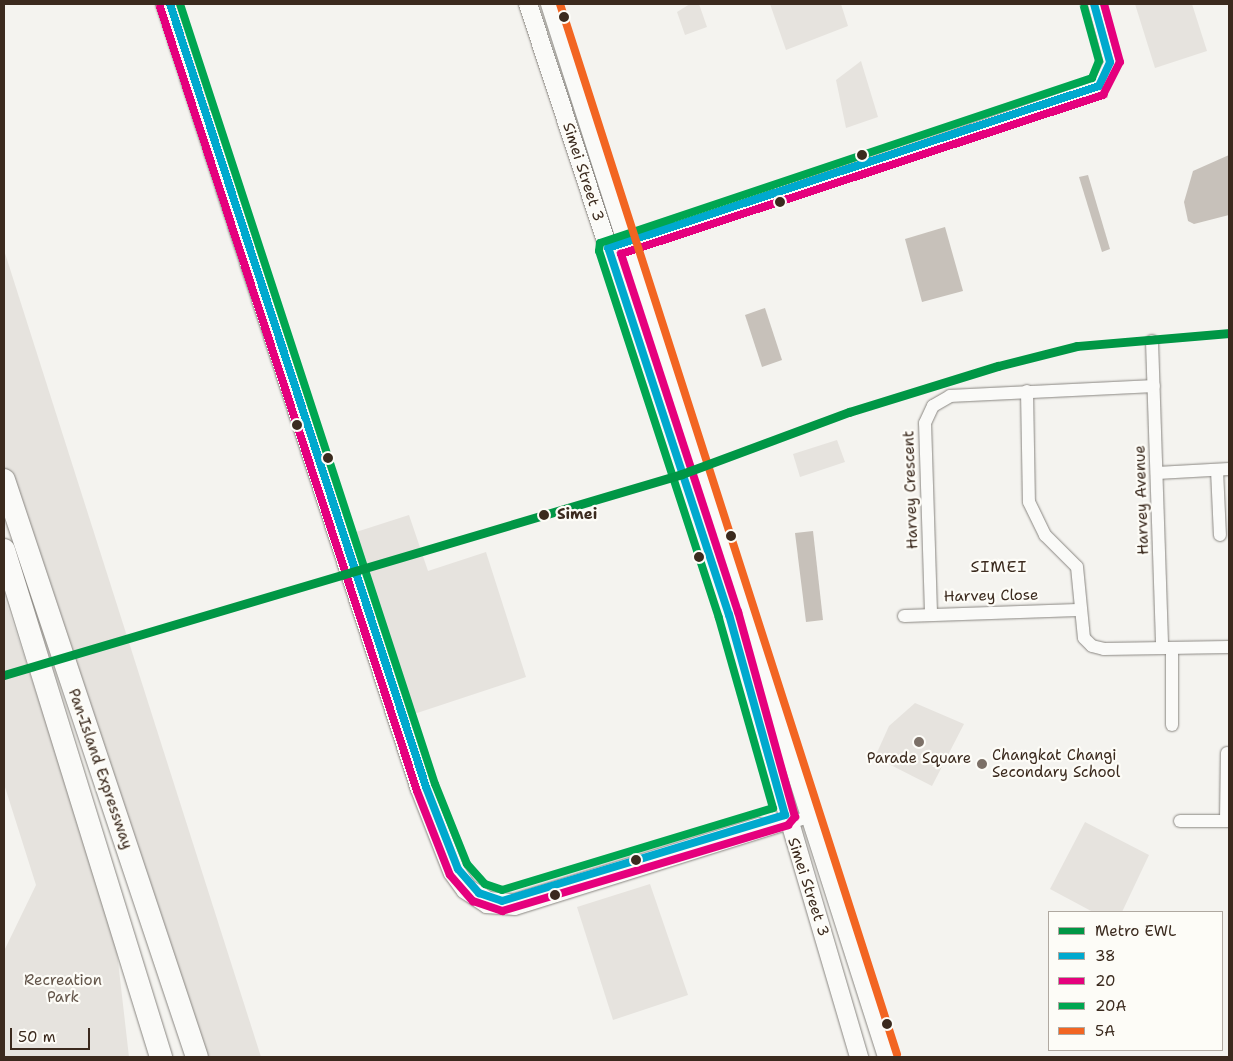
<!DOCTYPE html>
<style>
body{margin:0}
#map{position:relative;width:1233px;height:1061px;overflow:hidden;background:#f4f3ef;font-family:"Shantell Sans",sans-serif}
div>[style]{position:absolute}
.green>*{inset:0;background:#e6e3de}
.water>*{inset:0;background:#c7c1ba}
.roads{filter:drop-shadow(0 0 1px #898681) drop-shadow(0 0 1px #898681)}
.minor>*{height:12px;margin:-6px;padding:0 6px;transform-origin:6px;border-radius:6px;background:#fafaf8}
.secondary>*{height:18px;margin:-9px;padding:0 9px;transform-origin:9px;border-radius:9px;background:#fafaf8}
.motorway>*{height:22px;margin:-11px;padding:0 11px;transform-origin:11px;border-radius:11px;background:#fafaf8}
.bus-1>*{height:8px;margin:-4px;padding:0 4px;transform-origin:4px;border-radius:4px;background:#00a9ce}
.bus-2>*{height:8px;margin:-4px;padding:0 4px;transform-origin:4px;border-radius:4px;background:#e5007d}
.bus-3>*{height:8px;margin:-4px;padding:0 4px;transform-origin:4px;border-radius:4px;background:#00a651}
.bus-4>*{height:8px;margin:-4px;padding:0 4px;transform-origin:4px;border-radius:4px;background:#f26522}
.metro-1>*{height:9px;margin:-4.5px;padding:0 4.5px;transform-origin:4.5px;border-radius:4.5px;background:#009645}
.dots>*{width:14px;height:14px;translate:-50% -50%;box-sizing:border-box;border:2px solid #fdfcf7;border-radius:50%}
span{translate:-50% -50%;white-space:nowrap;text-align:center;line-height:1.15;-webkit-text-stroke:4.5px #fdfcf7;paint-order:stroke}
.street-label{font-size:15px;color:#3b2a1e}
.stop-label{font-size:15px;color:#3b2a1e;font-weight:700}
.left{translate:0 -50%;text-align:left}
.poi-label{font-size:15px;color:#3b2a1e}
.park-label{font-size:15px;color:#63554a}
.neighbourhood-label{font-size:16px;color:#3b2a1e;letter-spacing:1px}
.frame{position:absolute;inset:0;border:5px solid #3b2a1e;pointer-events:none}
.legend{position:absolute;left:1048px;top:911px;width:175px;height:140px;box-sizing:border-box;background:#fdfcf7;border:1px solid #afa8a0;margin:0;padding:6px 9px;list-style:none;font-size:15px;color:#3b2a1e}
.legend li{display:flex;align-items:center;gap:10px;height:25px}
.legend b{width:25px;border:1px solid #afa8a0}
.scale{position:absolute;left:10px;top:1028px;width:80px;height:22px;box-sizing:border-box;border:2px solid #3b2a1e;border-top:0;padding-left:6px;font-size:15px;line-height:18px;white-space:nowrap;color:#3b2a1e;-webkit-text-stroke:4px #fdfcf7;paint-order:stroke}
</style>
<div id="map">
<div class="green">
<i style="clip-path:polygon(690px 4px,699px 4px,707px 27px,685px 35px,677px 12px)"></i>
<i style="clip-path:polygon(770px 4px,841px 4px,848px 26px,786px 50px)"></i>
<i style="clip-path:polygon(1135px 4px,1192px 4px,1207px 51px,1155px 68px)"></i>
<i style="clip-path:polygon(861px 61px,878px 117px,846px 128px,836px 80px)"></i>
<i style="clip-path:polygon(4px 250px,261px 1057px,198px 1057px,4px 469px)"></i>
<i style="clip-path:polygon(837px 440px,845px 462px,800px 477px,793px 454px)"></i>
<i style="clip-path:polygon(409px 515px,428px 571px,486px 552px,526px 677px,411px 715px,353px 533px)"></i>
<i style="clip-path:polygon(4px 596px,114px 926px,129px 1057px,4px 1057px,4px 951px,36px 885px,4px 784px)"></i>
<i style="clip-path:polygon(915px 703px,964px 724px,932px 786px,875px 757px,889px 726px)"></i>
<i style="clip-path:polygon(1085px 822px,1149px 855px,1122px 912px,1093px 912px,1050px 889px)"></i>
<i style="clip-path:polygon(650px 884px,688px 995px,613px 1020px,577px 907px)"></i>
</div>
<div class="water">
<i style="clip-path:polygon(1229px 155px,1229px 215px,1194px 224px,1188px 221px,1184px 202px,1193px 171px)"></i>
<i style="clip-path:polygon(1088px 175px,1110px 249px,1102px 252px,1079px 177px)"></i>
<i style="clip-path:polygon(945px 227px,963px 291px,922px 302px,905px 239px)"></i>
<i style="clip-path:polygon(765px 308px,782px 360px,762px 367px,745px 315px)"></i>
<i style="clip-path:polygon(813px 531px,823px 620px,806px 622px,795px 533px)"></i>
</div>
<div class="roads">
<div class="minor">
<i style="left:162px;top:4px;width:826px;rotate:72.03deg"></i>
<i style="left:417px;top:790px;width:90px;rotate:68.6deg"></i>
<i style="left:450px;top:874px;width:22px;rotate:54deg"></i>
<i style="left:463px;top:892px;width:27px;rotate:33deg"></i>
<i style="left:486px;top:907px;width:29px;rotate:4deg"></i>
<i style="left:515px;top:909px;width:310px;rotate:-17.4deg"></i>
<i style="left:207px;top:115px;width:707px;rotate:71.95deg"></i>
<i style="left:426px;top:787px;width:88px;rotate:68.7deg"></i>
<i style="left:458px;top:869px;width:21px;rotate:55deg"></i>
<i style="left:470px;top:886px;width:22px;rotate:32deg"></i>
<i style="left:489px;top:898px;width:25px;rotate:5deg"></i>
<i style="left:514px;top:900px;width:256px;rotate:-17.3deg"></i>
<i style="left:608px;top:248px;width:316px;rotate:-17.7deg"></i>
<i style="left:909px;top:152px;width:201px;rotate:-19.2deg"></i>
<i style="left:1099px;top:86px;width:26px;rotate:-65deg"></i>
<i style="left:1110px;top:62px;width:60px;rotate:-105.4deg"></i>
<i style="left:1152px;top:341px;width:307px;rotate:88.1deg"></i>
<i style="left:1027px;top:391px;width:111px;rotate:89deg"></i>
<i style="left:1029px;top:502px;width:37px;rotate:64deg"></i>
<i style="left:1045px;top:535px;width:45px;rotate:45deg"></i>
<i style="left:1077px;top:567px;width:71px;rotate:84.4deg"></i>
<i style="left:1084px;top:638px;width:11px;rotate:45deg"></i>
<i style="left:1092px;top:646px;width:12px;rotate:14deg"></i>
<i style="left:1104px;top:649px;width:125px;rotate:-0.9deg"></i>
<i style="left:1217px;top:470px;width:65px;rotate:87.4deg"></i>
<i style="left:1157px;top:473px;width:72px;rotate:-3.2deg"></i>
<i style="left:931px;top:613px;width:190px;rotate:-91.8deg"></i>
<i style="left:925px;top:423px;width:19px;rotate:-65deg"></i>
<i style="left:933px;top:406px;width:20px;rotate:-30deg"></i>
<i style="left:950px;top:396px;width:204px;rotate:-2.8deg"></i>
<i style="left:904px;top:616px;width:175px;rotate:-2deg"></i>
<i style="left:1172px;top:725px;width:76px;rotate:-90deg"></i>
<i style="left:1180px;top:821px;width:49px"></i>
<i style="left:1226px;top:821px;width:68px;rotate:-89.2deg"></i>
</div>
<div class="secondary">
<i style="left:528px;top:4px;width:643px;rotate:71.79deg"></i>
<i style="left:729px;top:615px;width:461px;rotate:73.6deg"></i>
<i style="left:550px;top:4px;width:1106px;rotate:72.25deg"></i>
</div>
<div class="motorway">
<i style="left:4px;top:480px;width:608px;rotate:71.51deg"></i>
<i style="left:4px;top:550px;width:531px;rotate:72.79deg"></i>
</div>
</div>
<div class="bus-1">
<i style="left:170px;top:4px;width:824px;rotate:71.89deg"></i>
<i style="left:426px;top:787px;width:88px;rotate:68.7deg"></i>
<i style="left:458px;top:869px;width:32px;rotate:49deg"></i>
<i style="left:479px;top:893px;width:24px;rotate:19deg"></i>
<i style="left:502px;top:901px;width:296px;rotate:-16.9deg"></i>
<i style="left:785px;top:815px;width:208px;rotate:-105.6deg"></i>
<i style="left:729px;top:615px;width:386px;rotate:-108.2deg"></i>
<i style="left:608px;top:248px;width:517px;rotate:-18.26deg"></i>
<i style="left:1099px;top:86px;width:26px;rotate:-65deg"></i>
<i style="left:1110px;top:62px;width:60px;rotate:-105.4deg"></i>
</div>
<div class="bus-2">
<i style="left:160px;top:7px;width:825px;rotate:71.85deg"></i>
<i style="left:417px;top:791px;width:90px;rotate:68.6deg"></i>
<i style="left:450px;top:875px;width:35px;rotate:49deg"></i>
<i style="left:473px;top:901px;width:31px;rotate:19deg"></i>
<i style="left:502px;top:911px;width:299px;rotate:-16.7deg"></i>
<i style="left:788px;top:825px;width:11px;rotate:-49deg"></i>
<i style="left:795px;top:817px;width:213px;rotate:-105.5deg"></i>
<i style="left:738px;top:612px;width:377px;rotate:-108.1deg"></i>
<i style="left:621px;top:254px;width:508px;rotate:-18.26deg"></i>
<i style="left:1103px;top:95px;width:37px;rotate:-63deg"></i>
<i style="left:1120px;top:62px;width:60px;rotate:-105.4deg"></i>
</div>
<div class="bus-3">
<i style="left:180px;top:4px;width:821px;rotate:71.9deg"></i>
<i style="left:435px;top:784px;width:86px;rotate:68.2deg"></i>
<i style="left:467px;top:864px;width:27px;rotate:48deg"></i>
<i style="left:485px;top:884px;width:18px;rotate:19deg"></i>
<i style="left:502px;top:890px;width:283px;rotate:-16.8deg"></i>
<i style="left:773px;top:808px;width:198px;rotate:-105.9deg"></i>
<i style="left:719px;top:618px;width:386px;rotate:-108.1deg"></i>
<i style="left:599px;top:251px;width:8px;rotate:-83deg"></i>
<i style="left:600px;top:243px;width:519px;rotate:-18.54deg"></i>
<i style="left:1092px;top:78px;width:18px;rotate:-68deg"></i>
<i style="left:1099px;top:61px;width:56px;rotate:-105.5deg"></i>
</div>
<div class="bus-4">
<i style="left:560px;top:4px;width:1103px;rotate:72.21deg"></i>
</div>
<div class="metro-1">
<i style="left:4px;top:675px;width:707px;rotate:-16.51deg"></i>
<i style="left:682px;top:474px;width:178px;rotate:-20.4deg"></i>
<i style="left:849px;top:412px;width:156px;rotate:-17.2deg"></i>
<i style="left:998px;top:366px;width:81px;rotate:-14.2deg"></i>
<i style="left:1077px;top:346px;width:153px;rotate:-4.9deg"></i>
</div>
<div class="dots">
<i style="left:564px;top:17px;background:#3b2a1e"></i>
<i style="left:862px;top:155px;background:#3b2a1e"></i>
<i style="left:780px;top:202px;background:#3b2a1e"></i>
<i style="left:297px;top:425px;background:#3b2a1e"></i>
<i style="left:328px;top:458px;background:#3b2a1e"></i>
<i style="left:544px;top:515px;background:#3b2a1e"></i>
<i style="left:731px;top:536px;background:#3b2a1e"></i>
<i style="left:699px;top:557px;background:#3b2a1e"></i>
<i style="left:919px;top:742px;background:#7c7067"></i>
<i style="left:982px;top:764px;background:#7c7067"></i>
<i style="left:636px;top:860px;background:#3b2a1e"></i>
<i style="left:555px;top:895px;background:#3b2a1e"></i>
<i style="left:887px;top:1024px;background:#3b2a1e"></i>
</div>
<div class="street-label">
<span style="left:583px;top:172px;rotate:72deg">Simei Street 3</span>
<span style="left:911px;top:490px;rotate:-92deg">Harvey Crescent</span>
<span style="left:1142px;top:500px;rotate:-92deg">Harvey Avenue</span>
<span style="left:991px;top:596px;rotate:-1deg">Harvey Close</span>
<span style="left:100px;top:769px;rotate:71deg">Pan-Island Expressway</span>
<span style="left:808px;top:887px;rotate:72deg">Simei Street 3</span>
</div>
<div class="stop-label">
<span class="left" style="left:557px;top:515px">Simei</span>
</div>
<div class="poi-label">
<span class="left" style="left:992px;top:764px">Changkat Changi<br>Secondary School</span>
<span style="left:919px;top:759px">Parade Square</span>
</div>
<div class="park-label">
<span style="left:63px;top:989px">Recreation<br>Park</span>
</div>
<div class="neighbourhood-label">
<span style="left:999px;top:567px">SIMEI</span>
</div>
<div class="frame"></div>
<ul class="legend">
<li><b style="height:6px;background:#009645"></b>Metro EWL</li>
<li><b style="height:6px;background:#00a9ce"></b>38</li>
<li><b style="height:6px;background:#e5007d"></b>20</li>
<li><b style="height:6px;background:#00a651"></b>20A</li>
<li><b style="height:6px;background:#f26522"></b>5A</li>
</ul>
<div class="scale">50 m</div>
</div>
